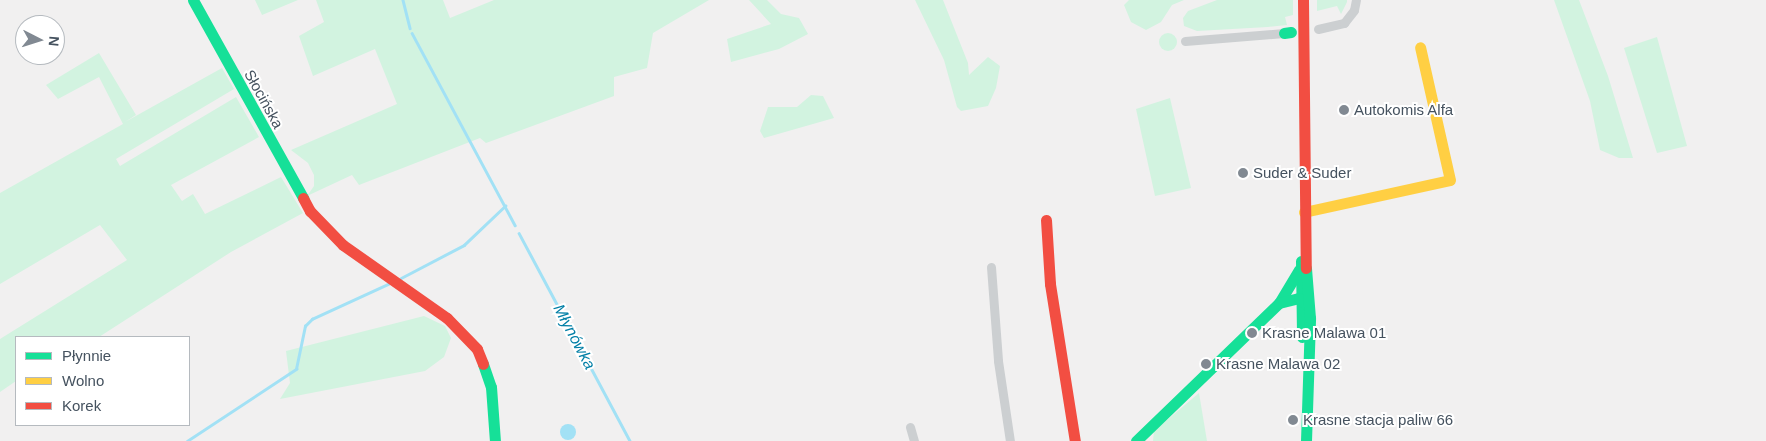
<!DOCTYPE html>
<meta charset="utf-8">
<style>
body{margin:0}
#map{position:relative;width:1766px;height:441px;overflow:hidden;background:#f1f0f0;font-family:Helvetica,sans-serif}
div>[style]{position:absolute}
.green>*{inset:0;background:#d2f3e0}
.round{border-radius:50%}
.water>*{inset:0;background:#a2e1f5}
.stream>*{height:2.5px;margin:-1.25px;padding:0 1.25px;transform-origin:1.25px;border-radius:1.25px;background:#a2e1f5}
.street>*{height:9px;margin:-4.5px;padding:0 4.5px;transform-origin:4.5px;border-radius:4.5px;background:#cccfd1}
.fast>*{height:11px;margin:-5.5px;padding:0 5.5px;transform-origin:5.5px;border-radius:5.5px;background:#16e098}
.slow>*{height:11px;margin:-5.5px;padding:0 5.5px;transform-origin:5.5px;border-radius:5.5px;background:#ffcf43}
.jam>*{height:11px;margin:-5.5px;padding:0 5.5px;transform-origin:5.5px;border-radius:5.5px;background:#f24e42}
.dots>*{width:14px;height:14px;translate:-50% -50%;box-sizing:border-box;border:2px solid #fff;border-radius:50%}
span{translate:-50% -50%;white-space:nowrap;text-align:center;line-height:1.15;-webkit-text-stroke:4px #fff;paint-order:stroke}
.street-label{font-size:15px;color:#45525f}
.poi-label{font-size:15px;color:#45525f}
.left{translate:0 -50%;text-align:left}
.water-label{font-size:16px;color:#027fa6;font-style:italic}
.legend{position:absolute;left:15px;top:336px;width:175px;height:90px;box-sizing:border-box;background:#fff;border:1px solid #b5babf;margin:0;padding:6px 9px;list-style:none;font-size:15px;color:#45525f}
.legend li{display:flex;align-items:center;gap:10px;height:25px}
.legend b{width:25px;border:1px solid #b5babf}
.north{position:absolute;left:15px;top:15px;width:50px;height:50px;box-sizing:border-box;background:#fff;border:1px solid #b5babf;border-radius:50%;rotate:95deg;font-size:14px;font-weight:700;line-height:20px;text-align:center;color:#45525f}
.north::after{content:'';display:block;margin:auto;width:18px;height:22px;background:#818992;clip-path:polygon(50% 0,100% 100%,50% 72%,0 100%)}
</style>
<div id="map">
<div class="green">
<i style="clip-path:polygon(255px 0,298px 0,262px 15px)"></i>
<i style="clip-path:polygon(316px 0,443px 0,450px 18px,494px 0,709px 0,653px 33px,647px 68px,614px 77px,614px 96px,486px 143px,480px 138px,359px 185px,352px 175px,307px 196px,314px 186px,314px 175px,308px 163px,291px 150px,397px 104px,375px 49px,313px 76px,299px 36px,324px 22px)"></i>
<i style="clip-path:polygon(749px 0,767px 0,781px 14px,799px 18px,808px 34px,779px 49px,731px 62px,727px 39px,771px 24px)"></i>
<i style="clip-path:polygon(915px 0,943px 0,968px 63px,969px 75px,988px 57px,1000px 66px,996px 88px,988px 106px,961px 111px,957px 107px,944px 60px)"></i>
<i style="clip-path:polygon(1129px 0,1184px 0,1172px 5px,1161px 22px,1146px 30px,1131px 22px,1124px 5px)"></i>
<i style="clip-path:polygon(1217px 0,1293px 0,1293px 15px,1285px 17px,1287px 25px,1268px 27px,1197px 31px,1184px 26px,1183px 18px,1188px 11px)"></i>
<i style="clip-path:polygon(1317px 0,1347px 0,1347px 2px,1341px 14px,1337px 6px,1317px 11px)"></i>
<i style="clip-path:polygon(1554px 0,1579px 0,1608px 76px,1633px 158px,1619px 158px,1600px 150px,1590px 101px)"></i>
<i class="round" style="left:1159px;top:33px;width:18px;height:18px"></i>
<i style="clip-path:polygon(1657px 37px,1687px 146px,1657px 153px,1624px 48px)"></i>
<i style="clip-path:polygon(99px 53px,136px 115px,125px 122px,222px 68px,234px 89px,116px 159px,120px 166px,236px 97px,259px 137px,171px 185px,182px 201px,193px 194px,205px 214px,281px 177px,303px 213px,231px 252px,99px 337px,16px 337px,16px 381px,0 392px,0 339px,127px 260px,100px 225px,0 284px,0 193px,123px 124px,99px 77px,58px 99px,46px 85px)"></i>
<i style="clip-path:polygon(811px 95px,823px 96px,834px 118px,764px 138px,760px 131px,768px 107px,797px 107px)"></i>
<i style="clip-path:polygon(1170px 98px,1191px 188px,1155px 196px,1136px 109px)"></i>
<i style="clip-path:polygon(424px 316px,445px 326px,451px 338px,444px 357px,425px 371px,280px 399px,290px 383px,286px 351px)"></i>
<i style="clip-path:polygon(1199px 393px,1207px 441px,1153px 441px,1154px 431px)"></i>
</div>
<div class="water">
<i class="round" style="left:560px;top:424px;width:16px;height:16px"></i>
</div>
<div class="stream">
<i style="left:403px;top:0;width:29px;rotate:76deg"></i>
<i style="left:412px;top:33px;width:218px;rotate:61.8deg"></i>
<i style="left:519px;top:233px;width:236px;rotate:61.9deg"></i>
<i style="left:401px;top:278px;width:71px;rotate:-27.6deg"></i>
<i style="left:464px;top:245px;width:57px;rotate:-43.6deg"></i>
<i style="left:187px;top:441px;width:131px;rotate:-33.4deg"></i>
<i style="left:296px;top:369px;width:44px;rotate:-78.2deg"></i>
<i style="left:305px;top:326px;width:10px;rotate:-45deg"></i>
<i style="left:312px;top:319px;width:84px;rotate:-24.7deg"></i>
</div>
<div class="street">
<i style="left:1318px;top:29px;width:27px;rotate:-13deg"></i>
<i style="left:1344px;top:23px;width:16px;rotate:-52deg"></i>
<i style="left:1354px;top:10px;width:10px;rotate:-79deg"></i>
<i style="left:1185px;top:41px;width:99px;rotate:-4.6deg"></i>
<i style="left:991px;top:267px;width:94px;rotate:85.7deg"></i>
<i style="left:998px;top:361px;width:81px;rotate:81.5deg"></i>
<i style="left:910px;top:427px;width:15px;rotate:74deg"></i>
</div>
<div class="fast">
<i style="left:193px;top:0;width:227px;rotate:60.9deg"></i>
<i style="left:1284px;top:33px;width:7px;rotate:-8deg"></i>
<i style="left:1301px;top:261px;width:76px;rotate:89.2deg"></i>
<i style="left:1279px;top:303px;width:39px;rotate:-59deg"></i>
<i style="left:483px;top:364px;width:24px;rotate:71deg"></i>
<i style="left:491px;top:387px;width:54px;rotate:85.8deg"></i>
<i style="left:1136px;top:441px;width:199px;rotate:-44deg"></i>
<i style="left:1279px;top:303px;width:21px;rotate:-14deg"></i>
<i style="left:1299px;top:298px;width:12px;rotate:42deg"></i>
<i style="left:1306px;top:441px;width:123px;rotate:-88.1deg"></i>
<i style="left:1310px;top:318px;width:50px;rotate:-94.6deg"></i>
</div>
<div class="slow">
<i style="left:1304px;top:212px;width:149px;rotate:-12.4deg"></i>
<i style="left:1450px;top:180px;width:136px;rotate:-102.7deg"></i>
</div>
<div class="jam">
<i style="left:1303px;top:0;width:268px;rotate:89.4deg"></i>
<i style="left:303px;top:198px;width:15px;rotate:62deg"></i>
<i style="left:310px;top:211px;width:47px;rotate:45.9deg"></i>
<i style="left:343px;top:245px;width:127px;rotate:35.1deg"></i>
<i style="left:447px;top:318px;width:43px;rotate:45.9deg"></i>
<i style="left:477px;top:349px;width:16px;rotate:68deg"></i>
<i style="left:1046px;top:220px;width:64px;rotate:86.4deg"></i>
<i style="left:1050px;top:284px;width:159px;rotate:81deg"></i>
</div>
<div class="dots">
<i style="left:1344px;top:110px;background:#818992"></i>
<i style="left:1243px;top:173px;background:#818992"></i>
<i style="left:1252px;top:333px;background:#818992"></i>
<i style="left:1206px;top:364px;background:#818992"></i>
<i style="left:1293px;top:420px;background:#818992"></i>
</div>
<div class="street-label">
<span style="left:264px;top:99px;rotate:61deg">Słocińska</span>
</div>
<div class="poi-label">
<span class="left" style="left:1354px;top:110px">Autokomis Alfa</span>
<span class="left" style="left:1253px;top:173px">Suder &amp; Suder</span>
<span class="left" style="left:1262px;top:333px">Krasne Malawa 01</span>
<span class="left" style="left:1216px;top:364px">Krasne Malawa 02</span>
<span class="left" style="left:1303px;top:420px">Krasne stacja paliw 66</span>
</div>
<div class="water-label">
<span style="left:574px;top:337px;rotate:62deg">Młynówka</span>
</div>
<ul class="legend">
<li><b style="height:6px;background:#16e098"></b>Płynnie</li>
<li><b style="height:6px;background:#ffcf43"></b>Wolno</li>
<li><b style="height:6px;background:#f24e42"></b>Korek</li>
</ul>
<div class="north">N</div>
</div>
